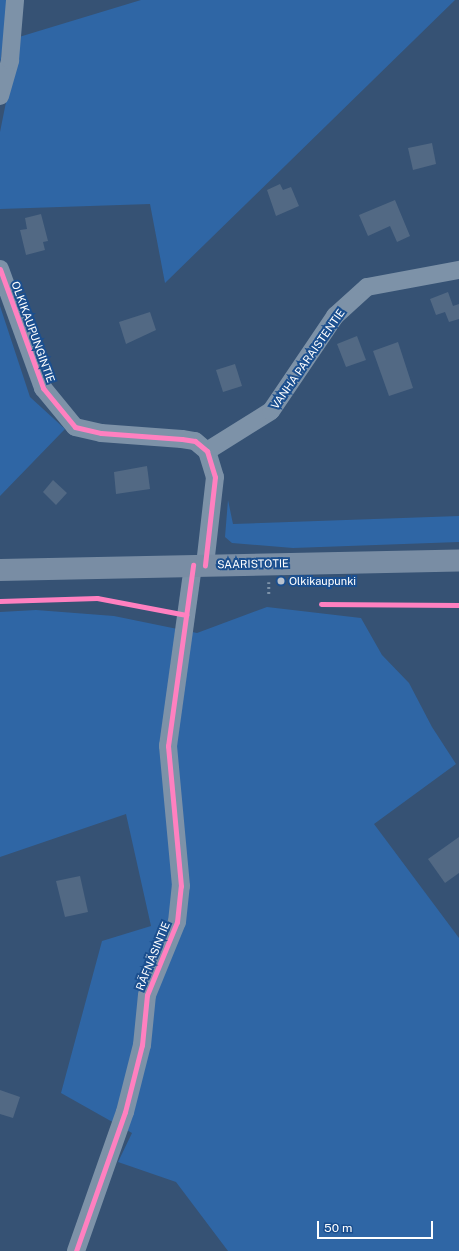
<!DOCTYPE html>
<meta charset="utf-8">
<style>
body{margin:0}
#map{position:relative;width:459px;height:1251px;overflow:hidden;background:#365274;font-family:"Public Sans",sans-serif}
div>[style]{position:absolute}
.green>*{inset:0;background:#2f66a5}
.building>*{inset:0;background:#526984}
.path>*{height:2.5px;margin-top:-1.25px;transform-origin:0;background:repeating-linear-gradient(90deg,#7d92a8 0 2px,transparent 0 5px)}
.minor>*{height:18px;margin:-9px;padding:0 9px;transform-origin:9px;border-radius:9px;background:#7d92a8}
.secondary>*{height:22px;margin:-11px;padding:0 11px;transform-origin:11px;border-radius:11px;background:#798da4}
.cycleway>*{height:5px;margin:-2.5px;padding:0 2.5px;transform-origin:2.5px;border-radius:2.5px;background:#ff80c0}
.dots>*{width:11px;height:11px;translate:-50% -50%;box-sizing:border-box;border:2px solid #1b4f8f;border-radius:50%}
span{translate:-50% -50%;white-space:nowrap;text-align:center;line-height:1.15;-webkit-text-stroke:4px #1b4f8f;paint-order:stroke}
.street-label{font-size:11px;color:#fff}
.poi-label{font-size:11px;color:#fff}
.left{translate:0 -50%;text-align:left}
.scale{position:absolute;left:317px;top:1221px;width:116px;height:18px;box-sizing:border-box;border:2px solid #fff;border-top:0;padding-left:5px;font-size:12px;line-height:14px;white-space:nowrap;color:#fff;-webkit-text-stroke:3px #1b4f8f;paint-order:stroke}
</style>
<div id="map">
<div class="green">
<i style="clip-path:polygon(0 0,10px 0,0 64px)"></i>
<i style="clip-path:polygon(141px 0,455px 0,165px 283px,150px 204px,0 209px,0 132px,19px 37px)"></i>
<i style="clip-path:polygon(0 306px,30px 397px,65px 429px,0 496px)"></i>
<i style="clip-path:polygon(228px 500px,233px 524px,459px 516px,459px 542px,293px 548px,232px 543px,225px 537px)"></i>
<i style="clip-path:polygon(267px 607px,361px 618px,382px 655px,409px 683px,432px 727px,456px 764px,374px 824px,459px 938px,459px 1251px,228px 1251px,176px 1182px,118px 1162px,132px 1133px,61px 1093px,102px 941px,151px 926px,126px 814px,0 857px,0 612px,36px 610px,114px 616px,197px 633px)"></i>
</div>
<div class="building">
<i style="clip-path:polygon(432px 143px,436px 164px,413px 170px,408px 148px)"></i>
<i style="clip-path:polygon(280px 184px,283px 190px,291px 187px,299px 206px,276px 216px,267px 190px)"></i>
<i style="clip-path:polygon(395px 200px,410px 236px,397px 242px,390px 226px,368px 236px,359px 215px)"></i>
<i style="clip-path:polygon(41px 214px,48px 241px,43px 242px,45px 250px,26px 255px,20px 230px,27px 229px,25px 218px)"></i>
<i style="clip-path:polygon(448px 292px,453px 306px,459px 304px,459px 319px,449px 322px,445px 312px,436px 315px,430px 299px)"></i>
<i style="clip-path:polygon(150px 312px,156px 330px,126px 344px,119px 322px)"></i>
<i style="clip-path:polygon(357px 336px,366px 360px,346px 367px,337px 344px)"></i>
<i style="clip-path:polygon(398px 342px,413px 388px,389px 396px,373px 351px)"></i>
<i style="clip-path:polygon(235px 364px,242px 386px,223px 392px,216px 370px)"></i>
<i style="clip-path:polygon(147px 466px,150px 489px,116px 494px,114px 472px)"></i>
<i style="clip-path:polygon(53px 480px,67px 493px,56px 505px,43px 492px)"></i>
<i style="clip-path:polygon(459px 837px,459px 873px,445px 883px,428px 859px)"></i>
<i style="clip-path:polygon(80px 876px,88px 912px,65px 917px,56px 881px)"></i>
<i style="clip-path:polygon(0 1090px,20px 1097px,13px 1118px,0 1114px)"></i>
</div>
<div class="path">
<i style="left:269px;top:582px;width:14px;rotate:90deg"></i>
</div>
<div class="minor">
<i style="left:0;top:96px;width:37px;rotate:-74deg"></i>
<i style="left:10px;top:60px;width:60px;rotate:-85.2deg"></i>
<i style="left:0;top:269px;width:127px;rotate:70.1deg"></i>
<i style="left:43px;top:388px;width:50px;rotate:50.6deg"></i>
<i style="left:75px;top:427px;width:27px;rotate:13deg"></i>
<i style="left:101px;top:433px;width:81px;rotate:4.2deg"></i>
<i style="left:182px;top:439px;width:13px;rotate:9deg"></i>
<i style="left:195px;top:441px;width:16px;rotate:40deg"></i>
<i style="left:207px;top:451px;width:27px;rotate:73deg"></i>
<i style="left:215px;top:477px;width:89px;rotate:96.5deg"></i>
<i style="left:207px;top:451px;width:75px;rotate:-32deg"></i>
<i style="left:271px;top:411px;width:115px;rotate:-56deg"></i>
<i style="left:335px;top:316px;width:43px;rotate:-42.2deg"></i>
<i style="left:367px;top:287px;width:94px;rotate:-10.5deg"></i>
<i style="left:76px;top:1251px;width:147px;rotate:-70.6deg"></i>
<i style="left:125px;top:1112px;width:69px;rotate:-75.8deg"></i>
<i style="left:142px;top:1045px;width:50px;rotate:-84.3deg"></i>
<i style="left:147px;top:995px;width:79px;rotate:-67.7deg"></i>
<i style="left:177px;top:922px;width:36px;rotate:-84deg"></i>
<i style="left:181px;top:886px;width:141px;rotate:-95.3deg"></i>
<i style="left:168px;top:746px;width:183px;rotate:-82.1deg"></i>
</div>
<div class="secondary">
<i style="left:0;top:570px;width:459px;rotate:-1.2deg"></i>
</div>
<div class="cycleway">
<i style="left:0;top:269px;width:127px;rotate:70.1deg"></i>
<i style="left:43px;top:388px;width:50px;rotate:50.6deg"></i>
<i style="left:75px;top:427px;width:27px;rotate:13deg"></i>
<i style="left:101px;top:433px;width:81px;rotate:4.2deg"></i>
<i style="left:182px;top:439px;width:13px;rotate:9deg"></i>
<i style="left:195px;top:441px;width:16px;rotate:40deg"></i>
<i style="left:207px;top:451px;width:27px;rotate:73deg"></i>
<i style="left:215px;top:477px;width:89px;rotate:96.5deg"></i>
<i style="left:0;top:601px;width:97px;rotate:-1.8deg"></i>
<i style="left:97px;top:598px;width:91px;rotate:10.8deg"></i>
<i style="left:321px;top:604px;width:138px;rotate:0.4deg"></i>
<i style="left:76px;top:1251px;width:147px;rotate:-70.6deg"></i>
<i style="left:125px;top:1112px;width:69px;rotate:-75.8deg"></i>
<i style="left:142px;top:1045px;width:50px;rotate:-84.3deg"></i>
<i style="left:147px;top:995px;width:79px;rotate:-67.7deg"></i>
<i style="left:177px;top:922px;width:36px;rotate:-84deg"></i>
<i style="left:181px;top:886px;width:141px;rotate:-95.3deg"></i>
<i style="left:168px;top:746px;width:183px;rotate:-82.1deg"></i>
</div>
<div class="dots">
<i style="left:281px;top:581px;background:#b9c2ce"></i>
</div>
<div class="street-label">
<span style="left:33px;top:332px;rotate:70deg">OLKIKAUPUNGINTIE</span>
<span style="left:308px;top:359px;rotate:-55deg">VANHA PARAISTENTIE</span>
<span style="left:253px;top:564px;rotate:-1deg">SAARISTOTIE</span>
<span style="left:153px;top:956px;rotate:-68deg">RÄFNÄSINTIE</span>
</div>
<div class="poi-label">
<span class="left" style="left:289px;top:581px">Olkikaupunki</span>
</div>
<div class="scale">50 m</div>
</div>
